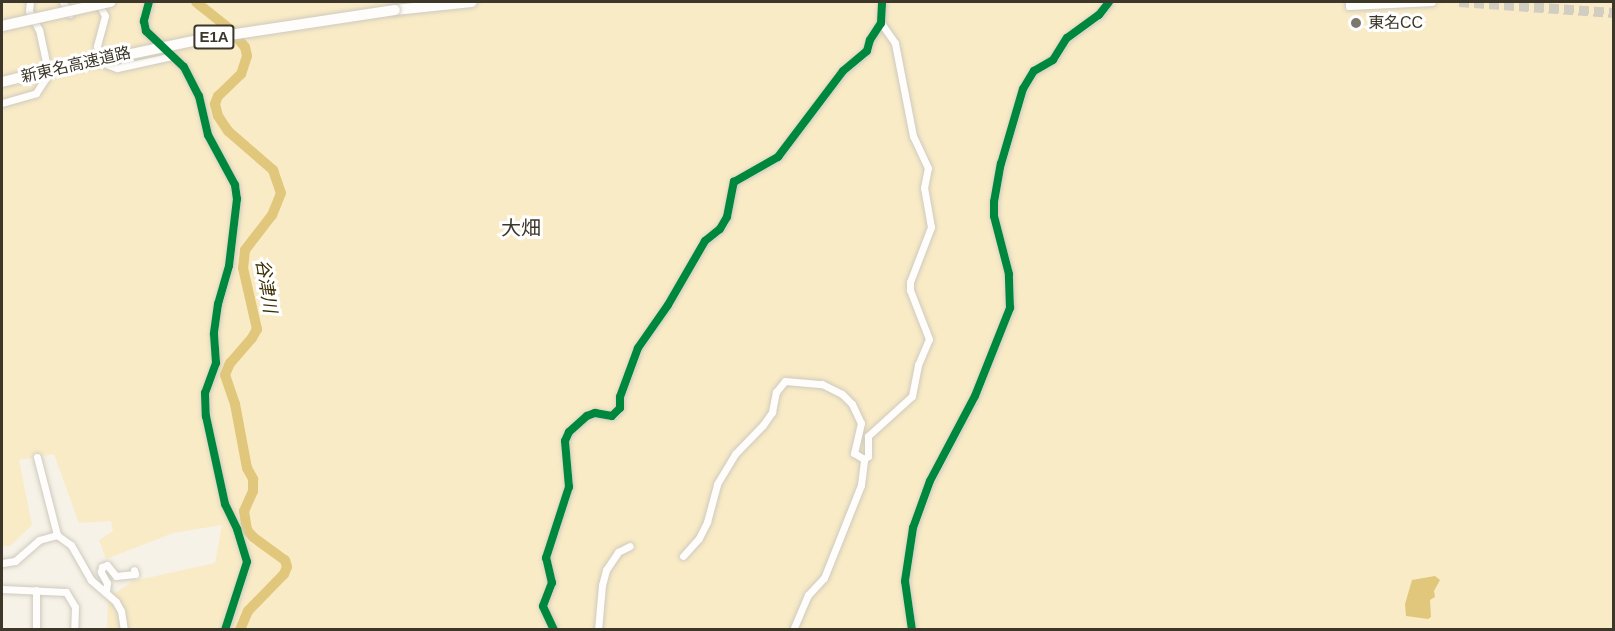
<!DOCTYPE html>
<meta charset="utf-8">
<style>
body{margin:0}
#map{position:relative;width:1615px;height:631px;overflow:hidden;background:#f7f2e7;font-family:Helvetica,"Noto Sans JP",sans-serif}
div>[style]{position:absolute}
.green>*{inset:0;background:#f9ebc6}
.water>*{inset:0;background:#e1c77b}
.river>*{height:10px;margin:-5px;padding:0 5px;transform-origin:5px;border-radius:5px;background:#e1c77b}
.highway-tunnel>*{height:10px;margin-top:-5px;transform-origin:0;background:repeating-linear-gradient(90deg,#d2cdc1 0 10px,transparent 0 15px)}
.roads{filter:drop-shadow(0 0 2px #cecabe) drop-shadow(0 0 2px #cecabe)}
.minor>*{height:7px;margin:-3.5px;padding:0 3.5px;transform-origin:3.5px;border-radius:3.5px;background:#fefdfb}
.highway>*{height:10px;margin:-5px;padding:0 5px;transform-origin:5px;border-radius:5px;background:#fefdfb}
.bridges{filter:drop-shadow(0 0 2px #cecabe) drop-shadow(0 0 2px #cecabe)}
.highway-bridge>*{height:10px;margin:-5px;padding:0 5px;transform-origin:5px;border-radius:5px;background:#fefdfb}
.cycleway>*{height:8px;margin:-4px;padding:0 4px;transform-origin:4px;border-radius:4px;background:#00873e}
.dots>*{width:16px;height:16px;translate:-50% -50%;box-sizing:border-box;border:3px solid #fff;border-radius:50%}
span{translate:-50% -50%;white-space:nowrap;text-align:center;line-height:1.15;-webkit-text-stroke:6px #fff;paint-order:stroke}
.shield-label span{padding:2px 4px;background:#fff;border:2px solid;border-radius:4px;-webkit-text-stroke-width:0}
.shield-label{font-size:15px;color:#3c3729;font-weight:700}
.poi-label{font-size:16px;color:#3c3729}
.left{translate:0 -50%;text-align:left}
.street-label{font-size:16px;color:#3c3729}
.water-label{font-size:18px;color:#3c2e00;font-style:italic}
.quarter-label{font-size:20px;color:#3c3729}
.frame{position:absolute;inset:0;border:3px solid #3c3729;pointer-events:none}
</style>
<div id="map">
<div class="green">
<i style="clip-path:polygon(2px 2px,1613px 2px,1613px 629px,107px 629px,108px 598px,133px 581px,215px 563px,222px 525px,173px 533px,106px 559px,99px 540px,113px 531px,111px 521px,79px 523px,54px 454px,19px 460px,32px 525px,10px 546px,2px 546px)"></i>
</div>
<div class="water">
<i style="clip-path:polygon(1435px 576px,1440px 580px,1434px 591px,1435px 597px,1430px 600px,1431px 617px,1428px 619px,1406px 616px,1405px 604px,1412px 580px)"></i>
</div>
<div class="river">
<i style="left:196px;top:2px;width:45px;rotate:38.7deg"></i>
<i style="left:231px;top:30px;width:22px;rotate:51deg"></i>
<i style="left:245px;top:47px;width:9px;rotate:77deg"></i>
<i style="left:247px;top:56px;width:19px;rotate:108deg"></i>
<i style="left:241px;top:74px;width:32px;rotate:136deg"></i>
<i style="left:218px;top:96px;width:9px;rotate:111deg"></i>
<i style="left:215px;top:104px;width:12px;rotate:76deg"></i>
<i style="left:218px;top:116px;width:18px;rotate:56deg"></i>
<i style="left:228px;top:131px;width:60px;rotate:40.9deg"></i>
<i style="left:273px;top:170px;width:24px;rotate:71deg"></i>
<i style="left:281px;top:193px;width:24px;rotate:112deg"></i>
<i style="left:272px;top:215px;width:44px;rotate:127.6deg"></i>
<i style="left:245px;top:250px;width:18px;rotate:96deg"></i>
<i style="left:243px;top:268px;width:63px;rotate:77.1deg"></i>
<i style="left:257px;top:329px;width:10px;rotate:119deg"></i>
<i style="left:252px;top:338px;width:33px;rotate:131deg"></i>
<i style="left:230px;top:363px;width:13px;rotate:113deg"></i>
<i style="left:225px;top:375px;width:31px;rotate:71deg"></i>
<i style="left:235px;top:404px;width:65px;rotate:79.4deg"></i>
<i style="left:247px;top:468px;width:13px;rotate:61deg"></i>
<i style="left:253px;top:479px;width:12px;rotate:90deg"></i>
<i style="left:253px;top:491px;width:22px;rotate:114deg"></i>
<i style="left:244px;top:511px;width:19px;rotate:81deg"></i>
<i style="left:247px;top:530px;width:9px;rotate:49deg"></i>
<i style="left:253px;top:537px;width:39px;rotate:36deg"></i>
<i style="left:285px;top:560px;width:7px;rotate:74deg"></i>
<i style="left:287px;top:567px;width:8px;rotate:113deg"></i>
<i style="left:284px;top:574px;width:52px;rotate:134.2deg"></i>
<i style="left:248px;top:611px;width:21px;rotate:113deg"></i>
</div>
<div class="highway-tunnel">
<i style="left:1459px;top:2px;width:155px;rotate:4.1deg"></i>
</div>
<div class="roads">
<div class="minor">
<i style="left:63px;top:2px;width:14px;rotate:60deg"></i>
<i style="left:149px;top:2px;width:20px;rotate:105deg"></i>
<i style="left:144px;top:21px;width:10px;rotate:79deg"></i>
<i style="left:146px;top:31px;width:52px;rotate:43.5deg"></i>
<i style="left:184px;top:67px;width:33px;rotate:63deg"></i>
<i style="left:199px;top:96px;width:40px;rotate:77deg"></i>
<i style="left:208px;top:135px;width:57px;rotate:61.6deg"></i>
<i style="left:235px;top:185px;width:14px;rotate:82deg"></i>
<i style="left:237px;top:199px;width:67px;rotate:96.8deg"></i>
<i style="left:229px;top:266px;width:40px;rotate:106deg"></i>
<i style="left:218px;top:304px;width:30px;rotate:98deg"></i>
<i style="left:214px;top:334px;width:29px;rotate:86deg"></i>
<i style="left:216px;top:363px;width:32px;rotate:110deg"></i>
<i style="left:205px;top:393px;width:23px;rotate:88deg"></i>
<i style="left:206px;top:416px;width:90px;rotate:77.8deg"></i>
<i style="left:225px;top:504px;width:28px;rotate:64deg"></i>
<i style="left:237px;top:529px;width:34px;rotate:73deg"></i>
<i style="left:247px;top:562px;width:71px;rotate:107.9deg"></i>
<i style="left:1349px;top:2px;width:4px;rotate:90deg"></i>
<i style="left:1349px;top:6px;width:83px;rotate:-2.8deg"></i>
<i style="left:97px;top:6px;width:3px"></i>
<i style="left:100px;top:6px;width:11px;rotate:63deg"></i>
<i style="left:105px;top:16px;width:31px;rotate:105deg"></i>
<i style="left:97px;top:46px;width:18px;rotate:71deg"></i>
<i style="left:103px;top:63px;width:15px;rotate:20deg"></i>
<i style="left:117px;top:68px;width:56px;rotate:-12.3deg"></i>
<i style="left:2px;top:103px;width:35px;rotate:-16deg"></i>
<i style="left:36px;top:93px;width:17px;rotate:-57deg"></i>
<i style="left:45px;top:79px;width:17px;rotate:-87deg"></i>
<i style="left:46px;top:62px;width:33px;rotate:-102deg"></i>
<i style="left:39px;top:30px;width:21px;rotate:-118deg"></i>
<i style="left:29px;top:11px;width:9px;rotate:-84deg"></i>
<i style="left:37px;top:457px;width:81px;rotate:75.6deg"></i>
<i style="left:683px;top:556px;width:24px;rotate:-48deg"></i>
<i style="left:699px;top:538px;width:18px;rotate:-63deg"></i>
<i style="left:707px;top:522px;width:39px;rotate:-75deg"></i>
<i style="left:717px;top:484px;width:35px;rotate:-59deg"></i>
<i style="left:735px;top:454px;width:40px;rotate:-46deg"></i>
<i style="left:763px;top:425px;width:16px;rotate:-55deg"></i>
<i style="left:772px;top:412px;width:20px;rotate:-79deg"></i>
<i style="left:776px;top:392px;width:14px;rotate:-51deg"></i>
<i style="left:785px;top:381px;width:37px;rotate:5deg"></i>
<i style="left:822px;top:384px;width:22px;rotate:27deg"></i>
<i style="left:842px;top:394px;width:14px;rotate:45deg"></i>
<i style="left:852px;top:404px;width:21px;rotate:65deg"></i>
<i style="left:861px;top:423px;width:31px;rotate:103deg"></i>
<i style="left:854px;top:453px;width:12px;rotate:31deg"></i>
<i style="left:2px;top:563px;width:13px;rotate:-9deg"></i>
<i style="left:15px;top:561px;width:32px;rotate:-41deg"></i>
<i style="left:39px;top:540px;width:19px;rotate:-16deg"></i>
<i style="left:57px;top:535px;width:17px;rotate:36deg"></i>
<i style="left:71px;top:545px;width:40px;rotate:60.3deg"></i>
<i style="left:91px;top:580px;width:33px;rotate:41deg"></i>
<i style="left:116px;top:602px;width:10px;rotate:61deg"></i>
<i style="left:121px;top:611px;width:19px;rotate:81deg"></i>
<i style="left:2px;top:589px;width:64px;rotate:2.7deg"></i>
<i style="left:66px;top:592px;width:17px;rotate:59deg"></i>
<i style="left:75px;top:607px;width:23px;rotate:92deg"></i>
<i style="left:106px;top:591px;width:8px;rotate:-83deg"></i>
<i style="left:107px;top:583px;width:13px;rotate:-119deg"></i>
<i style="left:101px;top:572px;width:5px;rotate:-79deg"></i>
<i style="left:102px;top:567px;width:5px;rotate:-22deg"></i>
<i style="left:107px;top:565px;width:14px;rotate:51deg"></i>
<i style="left:116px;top:576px;width:19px;rotate:-6deg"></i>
<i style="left:135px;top:574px;width:4px;rotate:-104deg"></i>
<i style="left:36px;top:630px;width:40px;rotate:-90deg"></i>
<i style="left:554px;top:630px;width:26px;rotate:-115deg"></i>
<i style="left:543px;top:606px;width:25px;rotate:-69deg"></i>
<i style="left:552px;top:583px;width:26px;rotate:-103deg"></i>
<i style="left:546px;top:558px;width:75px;rotate:-72.1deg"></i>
<i style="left:569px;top:487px;width:46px;rotate:-95deg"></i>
<i style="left:565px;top:441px;width:10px;rotate:-66deg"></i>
<i style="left:569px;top:432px;width:24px;rotate:-42deg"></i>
<i style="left:587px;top:416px;width:9px;rotate:-21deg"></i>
<i style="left:595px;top:413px;width:17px;rotate:10deg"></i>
<i style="left:612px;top:416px;width:11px;rotate:-45deg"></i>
<i style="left:620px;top:408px;width:11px;rotate:-90deg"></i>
<i style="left:620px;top:397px;width:52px;rotate:-69.8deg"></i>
<i style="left:638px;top:348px;width:52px;rotate:-55.1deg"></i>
<i style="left:668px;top:305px;width:74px;rotate:-60deg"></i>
<i style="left:705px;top:241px;width:19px;rotate:-39deg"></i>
<i style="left:720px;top:229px;width:14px;rotate:-60deg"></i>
<i style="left:727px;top:217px;width:36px;rotate:-79deg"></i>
<i style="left:734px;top:182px;width:51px;rotate:-29.6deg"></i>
<i style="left:778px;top:157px;width:108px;rotate:-52.9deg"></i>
<i style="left:843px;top:71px;width:31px;rotate:-40deg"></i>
<i style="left:867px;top:51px;width:11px;rotate:-75deg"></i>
<i style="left:870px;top:40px;width:20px;rotate:-57deg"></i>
<i style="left:881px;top:23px;width:21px;rotate:-87deg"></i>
<i style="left:598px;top:630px;width:45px;rotate:-84.9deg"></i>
<i style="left:602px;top:585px;width:16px;rotate:-75deg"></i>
<i style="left:606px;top:570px;width:22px;rotate:-56deg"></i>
<i style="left:618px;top:552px;width:13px;rotate:-27deg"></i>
<i style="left:793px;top:630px;width:38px;rotate:-67deg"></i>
<i style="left:808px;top:595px;width:23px;rotate:-47deg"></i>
<i style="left:824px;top:578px;width:100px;rotate:-68.3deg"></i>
<i style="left:861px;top:485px;width:26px;rotate:-83deg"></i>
<i style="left:864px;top:459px;width:5px;rotate:-37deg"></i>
<i style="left:868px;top:456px;width:20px;rotate:-90deg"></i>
<i style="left:868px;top:436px;width:59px;rotate:-42.3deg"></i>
<i style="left:912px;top:396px;width:32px;rotate:-79deg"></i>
<i style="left:918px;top:365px;width:28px;rotate:-67deg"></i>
<i style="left:929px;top:339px;width:53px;rotate:-111.2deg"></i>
<i style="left:910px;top:290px;width:8px;rotate:-90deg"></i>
<i style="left:910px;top:282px;width:59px;rotate:-69.1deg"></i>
<i style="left:931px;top:227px;width:40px;rotate:-100deg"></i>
<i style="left:924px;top:188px;width:20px;rotate:-79deg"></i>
<i style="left:928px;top:168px;width:35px;rotate:-115deg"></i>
<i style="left:913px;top:136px;width:95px;rotate:-101deg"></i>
<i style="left:895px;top:43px;width:24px;rotate:-125deg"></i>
<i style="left:912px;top:630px;width:49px;rotate:-98.1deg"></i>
<i style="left:905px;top:581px;width:54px;rotate:-81.4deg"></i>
<i style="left:913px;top:528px;width:50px;rotate:-70.1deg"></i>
<i style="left:930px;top:481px;width:96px;rotate:-62.1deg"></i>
<i style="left:975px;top:396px;width:95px;rotate:-68.3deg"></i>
<i style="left:1010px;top:308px;width:34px;rotate:-92deg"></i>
<i style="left:1009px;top:274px;width:60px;rotate:-104.5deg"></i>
<i style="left:994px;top:216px;width:14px;rotate:-90deg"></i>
<i style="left:994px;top:202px;width:39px;rotate:-80deg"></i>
<i style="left:1001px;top:164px;width:78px;rotate:-73.7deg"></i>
<i style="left:1023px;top:89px;width:21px;rotate:-59deg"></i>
<i style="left:1034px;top:71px;width:22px;rotate:-30deg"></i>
<i style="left:1053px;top:60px;width:26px;rotate:-58deg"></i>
<i style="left:1067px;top:38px;width:39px;rotate:-36deg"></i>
<i style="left:1099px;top:15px;width:16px;rotate:-52deg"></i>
</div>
<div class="highway">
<i style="left:395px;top:10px;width:77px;rotate:-5.9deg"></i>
<i style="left:2px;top:82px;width:34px;rotate:-14deg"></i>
</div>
</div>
<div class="bridges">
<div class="highway-bridge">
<i style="left:2px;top:26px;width:111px;rotate:-12.5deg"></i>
<i style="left:35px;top:74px;width:172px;rotate:-11.8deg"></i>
<i style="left:203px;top:39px;width:194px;rotate:-8.6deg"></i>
</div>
</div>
<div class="cycleway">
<i style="left:149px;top:2px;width:20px;rotate:105deg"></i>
<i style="left:144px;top:21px;width:10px;rotate:79deg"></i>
<i style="left:146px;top:31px;width:52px;rotate:43.5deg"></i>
<i style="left:184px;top:67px;width:33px;rotate:63deg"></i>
<i style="left:199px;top:96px;width:40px;rotate:77deg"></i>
<i style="left:208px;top:135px;width:57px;rotate:61.6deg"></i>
<i style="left:235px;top:185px;width:14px;rotate:82deg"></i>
<i style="left:237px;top:199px;width:67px;rotate:96.8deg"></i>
<i style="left:229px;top:266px;width:40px;rotate:106deg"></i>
<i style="left:218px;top:304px;width:30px;rotate:98deg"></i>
<i style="left:214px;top:334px;width:29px;rotate:86deg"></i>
<i style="left:216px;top:363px;width:32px;rotate:110deg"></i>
<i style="left:205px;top:393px;width:23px;rotate:88deg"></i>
<i style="left:206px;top:416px;width:90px;rotate:77.8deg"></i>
<i style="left:225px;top:504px;width:28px;rotate:64deg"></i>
<i style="left:237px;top:529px;width:34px;rotate:73deg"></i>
<i style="left:247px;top:562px;width:71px;rotate:107.9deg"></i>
<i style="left:554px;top:630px;width:26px;rotate:-115deg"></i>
<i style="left:543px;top:606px;width:25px;rotate:-69deg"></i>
<i style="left:552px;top:583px;width:26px;rotate:-103deg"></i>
<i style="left:546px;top:558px;width:75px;rotate:-72.1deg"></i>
<i style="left:569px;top:487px;width:46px;rotate:-95deg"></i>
<i style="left:565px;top:441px;width:10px;rotate:-66deg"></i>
<i style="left:569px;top:432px;width:24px;rotate:-42deg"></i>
<i style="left:587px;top:416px;width:9px;rotate:-21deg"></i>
<i style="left:595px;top:413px;width:17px;rotate:10deg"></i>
<i style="left:612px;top:416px;width:11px;rotate:-45deg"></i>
<i style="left:620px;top:408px;width:11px;rotate:-90deg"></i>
<i style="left:620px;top:397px;width:52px;rotate:-69.8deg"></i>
<i style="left:638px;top:348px;width:52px;rotate:-55.1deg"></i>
<i style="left:668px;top:305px;width:74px;rotate:-60deg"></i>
<i style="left:705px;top:241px;width:19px;rotate:-39deg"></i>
<i style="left:720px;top:229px;width:14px;rotate:-60deg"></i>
<i style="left:727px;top:217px;width:36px;rotate:-79deg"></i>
<i style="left:734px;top:182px;width:51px;rotate:-29.6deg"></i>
<i style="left:778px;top:157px;width:108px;rotate:-52.9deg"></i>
<i style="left:843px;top:71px;width:31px;rotate:-40deg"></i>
<i style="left:867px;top:51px;width:11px;rotate:-75deg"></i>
<i style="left:870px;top:40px;width:20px;rotate:-57deg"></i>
<i style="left:881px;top:23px;width:21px;rotate:-87deg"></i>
<i style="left:912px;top:630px;width:49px;rotate:-98.1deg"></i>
<i style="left:905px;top:581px;width:54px;rotate:-81.4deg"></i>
<i style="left:913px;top:528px;width:50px;rotate:-70.1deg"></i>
<i style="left:930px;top:481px;width:96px;rotate:-62.1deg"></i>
<i style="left:975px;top:396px;width:95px;rotate:-68.3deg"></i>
<i style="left:1010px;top:308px;width:34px;rotate:-92deg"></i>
<i style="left:1009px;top:274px;width:60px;rotate:-104.5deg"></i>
<i style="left:994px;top:216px;width:14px;rotate:-90deg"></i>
<i style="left:994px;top:202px;width:39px;rotate:-80deg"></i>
<i style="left:1001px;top:164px;width:78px;rotate:-73.7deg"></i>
<i style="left:1023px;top:89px;width:21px;rotate:-59deg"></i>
<i style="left:1034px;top:71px;width:22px;rotate:-30deg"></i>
<i style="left:1053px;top:60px;width:26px;rotate:-58deg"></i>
<i style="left:1067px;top:38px;width:39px;rotate:-36deg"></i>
<i style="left:1099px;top:15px;width:16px;rotate:-52deg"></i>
</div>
<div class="dots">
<i style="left:1356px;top:23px;background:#7d786c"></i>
</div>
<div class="shield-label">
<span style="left:214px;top:37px">E1A</span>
</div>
<div class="poi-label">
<span class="left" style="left:1368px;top:23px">東名CC</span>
</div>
<div class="street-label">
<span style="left:76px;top:65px;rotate:-13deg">新東名高速道路</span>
</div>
<div class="water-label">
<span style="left:266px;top:286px;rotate:81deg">谷津川</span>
</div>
<div class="quarter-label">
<span style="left:521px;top:228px">大畑</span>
</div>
<div class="frame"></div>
</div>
